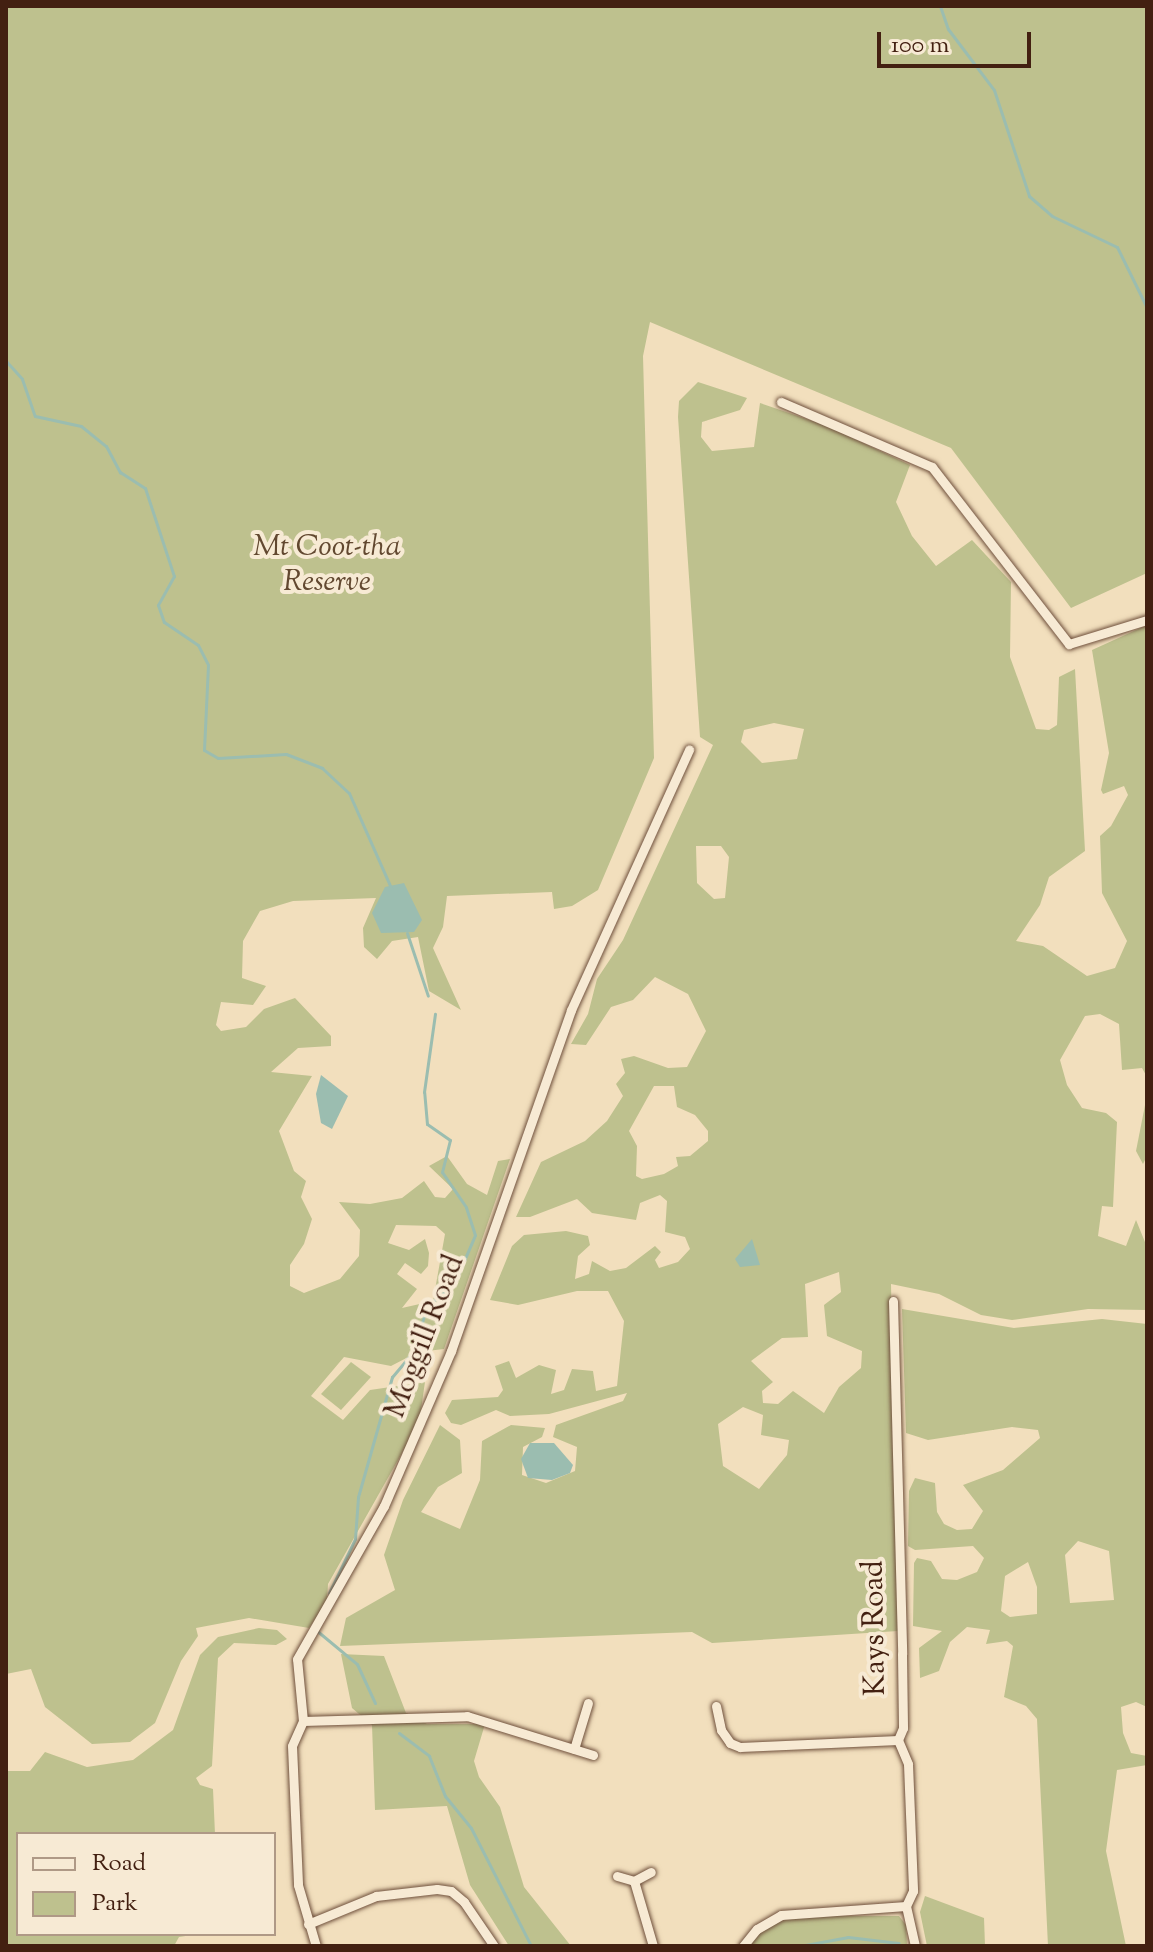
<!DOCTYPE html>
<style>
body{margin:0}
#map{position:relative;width:1153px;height:1952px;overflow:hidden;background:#f2dfbd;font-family:"Sorts Mill Goudy",serif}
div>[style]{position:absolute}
.green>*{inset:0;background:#bec18e}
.water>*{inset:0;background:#9bbdb0}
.stream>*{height:3px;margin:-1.5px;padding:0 1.5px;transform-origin:1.5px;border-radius:1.5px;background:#9bbdb0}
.roads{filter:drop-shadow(0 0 2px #6f503c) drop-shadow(0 0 2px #6f503c)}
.street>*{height:9px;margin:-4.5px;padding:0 4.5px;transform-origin:4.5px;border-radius:4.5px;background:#f7ead4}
span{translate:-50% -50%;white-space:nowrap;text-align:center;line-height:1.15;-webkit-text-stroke:8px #f7ead4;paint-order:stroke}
.park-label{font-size:30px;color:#624830;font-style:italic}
.street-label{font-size:30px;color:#432011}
.frame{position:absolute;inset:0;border:8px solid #432011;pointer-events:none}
.legend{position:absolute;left:16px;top:1832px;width:260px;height:104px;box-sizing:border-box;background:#f7ead4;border:2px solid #af9986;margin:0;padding:10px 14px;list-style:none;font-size:24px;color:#432011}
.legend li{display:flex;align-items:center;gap:16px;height:40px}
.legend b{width:40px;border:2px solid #af9986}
.scale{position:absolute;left:877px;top:32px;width:154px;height:36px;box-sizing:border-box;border:4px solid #432011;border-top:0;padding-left:10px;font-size:24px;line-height:28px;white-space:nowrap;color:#432011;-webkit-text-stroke:6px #f7ead4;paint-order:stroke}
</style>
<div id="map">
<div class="green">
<i style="clip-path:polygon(evenodd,6px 6px,1147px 6px,1147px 573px,1071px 608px,951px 448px,650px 322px,643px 356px,654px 758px,598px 890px,572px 906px,554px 909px,552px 892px,447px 896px,443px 927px,433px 948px,461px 1010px,429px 991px,418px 937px,392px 941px,377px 959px,364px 947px,363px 928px,376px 898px,293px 901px,260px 911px,243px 941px,242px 978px,266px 986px,253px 1005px,221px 1002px,216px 1025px,221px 1031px,246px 1027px,264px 1009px,295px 998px,331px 1036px,331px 1046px,298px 1048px,271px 1072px,312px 1076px,279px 1131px,294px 1171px,306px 1181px,301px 1197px,312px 1219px,304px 1244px,290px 1265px,290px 1286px,304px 1293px,340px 1279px,359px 1256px,360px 1230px,339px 1202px,370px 1204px,402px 1198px,424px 1181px,435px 1197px,445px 1198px,453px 1189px,429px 1166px,447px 1156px,467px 1184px,487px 1195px,498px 1161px,510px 1159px,444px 1349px,418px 1352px,391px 1366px,344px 1357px,311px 1396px,343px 1420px,370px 1390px,425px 1382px,419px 1423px,328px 1584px,327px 1601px,309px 1628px,249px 1618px,196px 1628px,198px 1636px,181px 1661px,155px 1723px,130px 1742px,92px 1744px,45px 1707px,31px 1669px,6px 1674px,6px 6px,396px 1225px,436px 1226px,445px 1234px,433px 1301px,402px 1308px,417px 1289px,397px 1274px,405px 1263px,421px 1274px,428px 1266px,429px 1253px,425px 1239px,409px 1250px,388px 1243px,396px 1225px)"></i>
<i style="clip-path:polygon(evenodd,698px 382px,747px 398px,740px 410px,702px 422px,701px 437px,712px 451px,754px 447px,760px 403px,827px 426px,910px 465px,896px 502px,912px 536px,936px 566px,972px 540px,1011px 582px,1010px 657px,1036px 729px,1049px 730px,1057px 725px,1059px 677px,1075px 669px,1085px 851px,1049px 877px,1040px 905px,1016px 941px,1043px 946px,1087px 976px,1115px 968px,1127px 941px,1102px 893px,1100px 836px,1111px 826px,1128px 795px,1124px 786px,1103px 794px,1101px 790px,1109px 753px,1092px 650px,1147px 625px,1147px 1077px,1142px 1068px,1122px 1070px,1119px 1024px,1100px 1014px,1085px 1016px,1060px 1060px,1067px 1085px,1082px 1108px,1106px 1113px,1117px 1122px,1113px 1207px,1102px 1206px,1098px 1236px,1126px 1246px,1136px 1220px,1147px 1247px,1147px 1310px,1088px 1309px,1012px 1320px,981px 1315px,939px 1294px,891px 1284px,898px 1631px,712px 1643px,692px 1632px,340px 1646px,346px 1618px,395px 1590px,384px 1555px,403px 1500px,440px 1425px,460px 1440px,462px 1473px,438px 1487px,421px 1512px,460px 1529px,480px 1480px,482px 1441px,511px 1425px,545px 1428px,542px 1437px,523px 1447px,522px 1475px,546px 1483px,575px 1471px,577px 1447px,553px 1437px,556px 1425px,623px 1401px,627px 1393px,549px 1414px,510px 1416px,496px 1410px,461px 1425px,451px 1423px,445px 1413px,452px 1400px,498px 1397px,503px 1390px,495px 1366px,509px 1361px,516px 1378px,539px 1365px,556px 1370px,551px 1394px,564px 1390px,572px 1369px,593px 1371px,596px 1391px,617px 1386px,624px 1321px,608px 1291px,577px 1291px,518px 1305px,490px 1300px,512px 1246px,524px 1235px,566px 1231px,588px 1236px,590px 1245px,578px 1256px,575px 1279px,589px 1274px,592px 1261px,610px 1271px,626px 1268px,655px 1246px,661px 1252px,655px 1260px,659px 1268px,678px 1262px,690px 1249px,685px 1237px,665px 1232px,667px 1201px,660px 1195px,640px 1203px,636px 1220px,592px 1213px,577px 1199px,530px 1217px,516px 1217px,541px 1162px,585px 1141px,607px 1121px,623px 1096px,616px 1084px,625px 1073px,621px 1059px,634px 1056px,668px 1068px,687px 1067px,706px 1031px,688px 994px,655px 977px,633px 1000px,611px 1007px,586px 1045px,571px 1044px,588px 1014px,597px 979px,623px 940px,713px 745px,700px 737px,678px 417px,679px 401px,698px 382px,774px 723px,804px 729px,797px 759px,762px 763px,741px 742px,744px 730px,774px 723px,698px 382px,696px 846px,721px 846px,729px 857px,725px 898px,714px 899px,697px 883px,696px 846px,698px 382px,654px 1086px,674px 1086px,677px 1107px,695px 1115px,708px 1131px,708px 1141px,690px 1156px,676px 1157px,678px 1166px,664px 1174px,642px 1179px,636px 1176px,637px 1146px,629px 1131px,654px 1086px,698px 382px,839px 1272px,841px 1292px,824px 1305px,827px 1336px,862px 1351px,861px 1368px,839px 1387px,824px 1413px,793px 1391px,778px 1404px,763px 1403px,762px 1391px,773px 1382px,751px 1361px,782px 1338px,808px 1337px,805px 1284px,839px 1272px,698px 382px,743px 1407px,763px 1415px,761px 1435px,789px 1440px,787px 1455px,759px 1489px,723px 1466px,718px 1424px,743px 1407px)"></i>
<i style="clip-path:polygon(1147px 1095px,1147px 1156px,1143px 1164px,1136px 1151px)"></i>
<i style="clip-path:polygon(evenodd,902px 1309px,1014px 1328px,1102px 1319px,1147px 1324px,1147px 1707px,1136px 1702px,1121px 1707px,1123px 1733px,1131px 1753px,1147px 1756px,1147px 1765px,1117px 1770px,1106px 1851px,1126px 1946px,1048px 1946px,1037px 1719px,1026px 1706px,1004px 1697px,1013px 1646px,1007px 1641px,986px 1644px,990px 1630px,967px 1627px,950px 1642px,939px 1671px,920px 1678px,919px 1648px,942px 1631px,913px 1626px,914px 1563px,917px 1558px,931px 1561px,942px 1579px,957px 1580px,977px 1572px,984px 1558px,973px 1546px,915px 1550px,908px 1546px,909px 1491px,915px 1478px,935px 1483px,937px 1512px,944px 1524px,957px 1530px,972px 1529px,983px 1511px,963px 1485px,1003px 1470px,1040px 1438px,1038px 1430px,1012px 1427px,928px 1440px,906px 1433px,902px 1309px,1078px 1541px,1109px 1551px,1114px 1600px,1070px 1603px,1065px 1555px,1078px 1541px,902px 1309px,1028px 1562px,1037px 1587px,1037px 1614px,1010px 1617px,1001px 1611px,1005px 1576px,1028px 1562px)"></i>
<i style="clip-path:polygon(351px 1362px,371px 1377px,341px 1410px,321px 1394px)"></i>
<i style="clip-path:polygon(259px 1628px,277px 1630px,287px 1639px,276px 1645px,234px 1643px,218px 1658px,212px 1766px,196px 1778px,200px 1785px,213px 1789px,215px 1834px,18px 1834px,18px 1934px,199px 1934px,179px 1937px,174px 1946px,6px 1946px,6px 1771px,30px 1771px,45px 1752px,87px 1767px,133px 1760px,173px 1730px,200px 1655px,218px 1637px)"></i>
<i style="clip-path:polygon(341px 1654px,384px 1656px,406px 1713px,427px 1724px,485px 1724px,474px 1761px,479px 1777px,500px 1807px,524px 1887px,571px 1946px,509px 1946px,470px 1885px,447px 1806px,375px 1810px,372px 1725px,352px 1708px)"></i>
<i style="clip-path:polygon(925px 1896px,984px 1918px,985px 1946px,927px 1946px,920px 1912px)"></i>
<i style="clip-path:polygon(805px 1916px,899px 1916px,906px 1925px,907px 1946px,748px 1946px,759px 1933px,781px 1921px)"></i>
</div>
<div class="water">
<i style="clip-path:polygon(404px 883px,422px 920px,414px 932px,381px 933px,372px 913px,385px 887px)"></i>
<i style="clip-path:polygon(321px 1075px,348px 1096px,332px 1129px,321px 1123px,316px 1094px)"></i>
<i style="clip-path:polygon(752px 1239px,760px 1265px,740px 1267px,735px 1259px)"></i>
<i style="clip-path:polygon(530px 1443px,554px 1443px,573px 1465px,570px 1473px,552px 1480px,528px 1478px,521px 1459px)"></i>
</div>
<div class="stream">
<i style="left:940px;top:6px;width:24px;rotate:71deg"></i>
<i style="left:948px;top:29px;width:76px;rotate:53deg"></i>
<i style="left:994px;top:90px;width:112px;rotate:71.7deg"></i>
<i style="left:1029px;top:196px;width:30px;rotate:41deg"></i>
<i style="left:1052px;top:216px;width:72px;rotate:25.5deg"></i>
<i style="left:1117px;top:247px;width:68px;rotate:63.8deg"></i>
<i style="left:6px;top:361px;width:24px;rotate:48deg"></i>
<i style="left:22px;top:379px;width:39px;rotate:71deg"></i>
<i style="left:35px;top:416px;width:47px;rotate:12.3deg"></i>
<i style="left:81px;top:426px;width:32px;rotate:39deg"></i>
<i style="left:106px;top:446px;width:30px;rotate:62deg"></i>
<i style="left:120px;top:472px;width:30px;rotate:33deg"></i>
<i style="left:145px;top:488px;width:93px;rotate:71.8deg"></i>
<i style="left:174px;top:576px;width:33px;rotate:119deg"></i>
<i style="left:158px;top:605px;width:18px;rotate:71deg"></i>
<i style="left:164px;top:622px;width:41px;rotate:34.1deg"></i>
<i style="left:198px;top:645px;width:22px;rotate:63deg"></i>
<i style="left:208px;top:665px;width:85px;rotate:92.7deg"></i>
<i style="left:204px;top:750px;width:16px;rotate:30deg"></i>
<i style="left:218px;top:758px;width:68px;rotate:-3.4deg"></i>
<i style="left:286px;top:754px;width:39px;rotate:21deg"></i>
<i style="left:322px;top:768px;width:37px;rotate:43deg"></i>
<i style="left:349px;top:793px;width:104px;rotate:66.1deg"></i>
<i style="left:407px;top:933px;width:66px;rotate:71.6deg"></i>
<i style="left:329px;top:1593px;width:60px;rotate:-64.3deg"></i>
<i style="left:355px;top:1539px;width:42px;rotate:-85.9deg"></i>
<i style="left:358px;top:1497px;width:125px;rotate:-74.2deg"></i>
<i style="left:392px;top:1377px;width:33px;rotate:-50deg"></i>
<i style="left:413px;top:1352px;width:48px;rotate:-73.1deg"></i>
<i style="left:427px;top:1306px;width:35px;rotate:-39deg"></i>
<i style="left:454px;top:1284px;width:53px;rotate:-66.8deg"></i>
<i style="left:475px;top:1235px;width:29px;rotate:-108deg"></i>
<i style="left:466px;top:1207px;width:42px;rotate:-124.4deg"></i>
<i style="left:442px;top:1172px;width:33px;rotate:-76deg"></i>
<i style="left:450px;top:1140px;width:28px;rotate:-145deg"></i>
<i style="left:427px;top:1124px;width:32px;rotate:-95deg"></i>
<i style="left:424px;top:1092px;width:79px;rotate:-82deg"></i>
<i style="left:316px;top:1630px;width:53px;rotate:39.7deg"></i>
<i style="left:357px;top:1664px;width:43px;rotate:65.2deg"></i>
<i style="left:399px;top:1733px;width:38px;rotate:37deg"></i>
<i style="left:429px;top:1756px;width:43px;rotate:68.2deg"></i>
<i style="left:445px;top:1796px;width:41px;rotate:50.9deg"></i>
<i style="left:471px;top:1828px;width:132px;rotate:63deg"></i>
<i style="left:800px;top:1946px;width:49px;rotate:-10.6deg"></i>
<i style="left:848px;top:1937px;width:51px;rotate:6.7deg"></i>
</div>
<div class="roads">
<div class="street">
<i style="left:781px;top:402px;width:164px;rotate:23.3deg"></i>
<i style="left:932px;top:467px;width:224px;rotate:52.3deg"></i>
<i style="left:1069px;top:644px;width:82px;rotate:-17.1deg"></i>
<i style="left:893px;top:1301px;width:353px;rotate:88.5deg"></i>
<i style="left:902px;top:1654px;width:74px;rotate:89.2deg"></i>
<i style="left:903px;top:1728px;width:13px;rotate:113deg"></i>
<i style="left:898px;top:1740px;width:26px;rotate:67deg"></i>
<i style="left:908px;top:1764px;width:127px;rotate:87.7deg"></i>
<i style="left:913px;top:1891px;width:17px;rotate:115deg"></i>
<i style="left:906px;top:1906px;width:41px;rotate:77.3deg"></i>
<i style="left:716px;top:1706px;width:25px;rotate:78deg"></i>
<i style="left:721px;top:1730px;width:16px;rotate:55deg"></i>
<i style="left:730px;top:1743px;width:11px;rotate:22deg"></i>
<i style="left:740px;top:1747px;width:158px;rotate:-2.5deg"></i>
<i style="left:303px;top:1721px;width:62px;rotate:-95.5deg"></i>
<i style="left:297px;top:1659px;width:176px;rotate:-60.4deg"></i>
<i style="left:384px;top:1506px;width:169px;rotate:-66.6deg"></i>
<i style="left:451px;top:1351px;width:361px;rotate:-70.6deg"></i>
<i style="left:571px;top:1010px;width:286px;rotate:-65.6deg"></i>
<i style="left:303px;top:1721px;width:164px;rotate:-1.7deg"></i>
<i style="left:467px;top:1716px;width:132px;rotate:17.2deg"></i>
<i style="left:303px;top:1721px;width:27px;rotate:114deg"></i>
<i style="left:292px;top:1746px;width:139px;rotate:87.5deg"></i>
<i style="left:298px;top:1885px;width:64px;rotate:73.6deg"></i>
<i style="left:574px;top:1749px;width:48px;rotate:-73.1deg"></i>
<i style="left:617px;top:1876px;width:18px;rotate:16deg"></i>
<i style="left:634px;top:1881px;width:19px;rotate:-28deg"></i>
<i style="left:634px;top:1881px;width:68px;rotate:73.7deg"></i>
<i style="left:308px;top:1924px;width:74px;rotate:-22.4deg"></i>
<i style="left:376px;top:1896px;width:61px;rotate:-6.5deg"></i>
<i style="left:437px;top:1889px;width:14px;rotate:8deg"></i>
<i style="left:451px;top:1891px;width:17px;rotate:40deg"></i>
<i style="left:464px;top:1902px;width:53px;rotate:55.7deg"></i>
<i style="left:743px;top:1946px;width:22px;rotate:-51deg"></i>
<i style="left:757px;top:1929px;width:28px;rotate:-30deg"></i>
<i style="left:781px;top:1915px;width:125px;rotate:-4.1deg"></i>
</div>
</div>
<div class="park-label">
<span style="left:327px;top:565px">Mt Coot-tha<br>Reserve</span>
</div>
<div class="street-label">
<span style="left:426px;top:1337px;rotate:-69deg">Moggill Road</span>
<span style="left:876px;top:1628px;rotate:-91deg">Kays Road</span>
</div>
<div class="frame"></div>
<ul class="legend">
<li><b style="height:10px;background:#f7ead4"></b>Road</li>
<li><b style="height:22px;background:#bec18e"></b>Park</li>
</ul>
<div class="scale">100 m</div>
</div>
